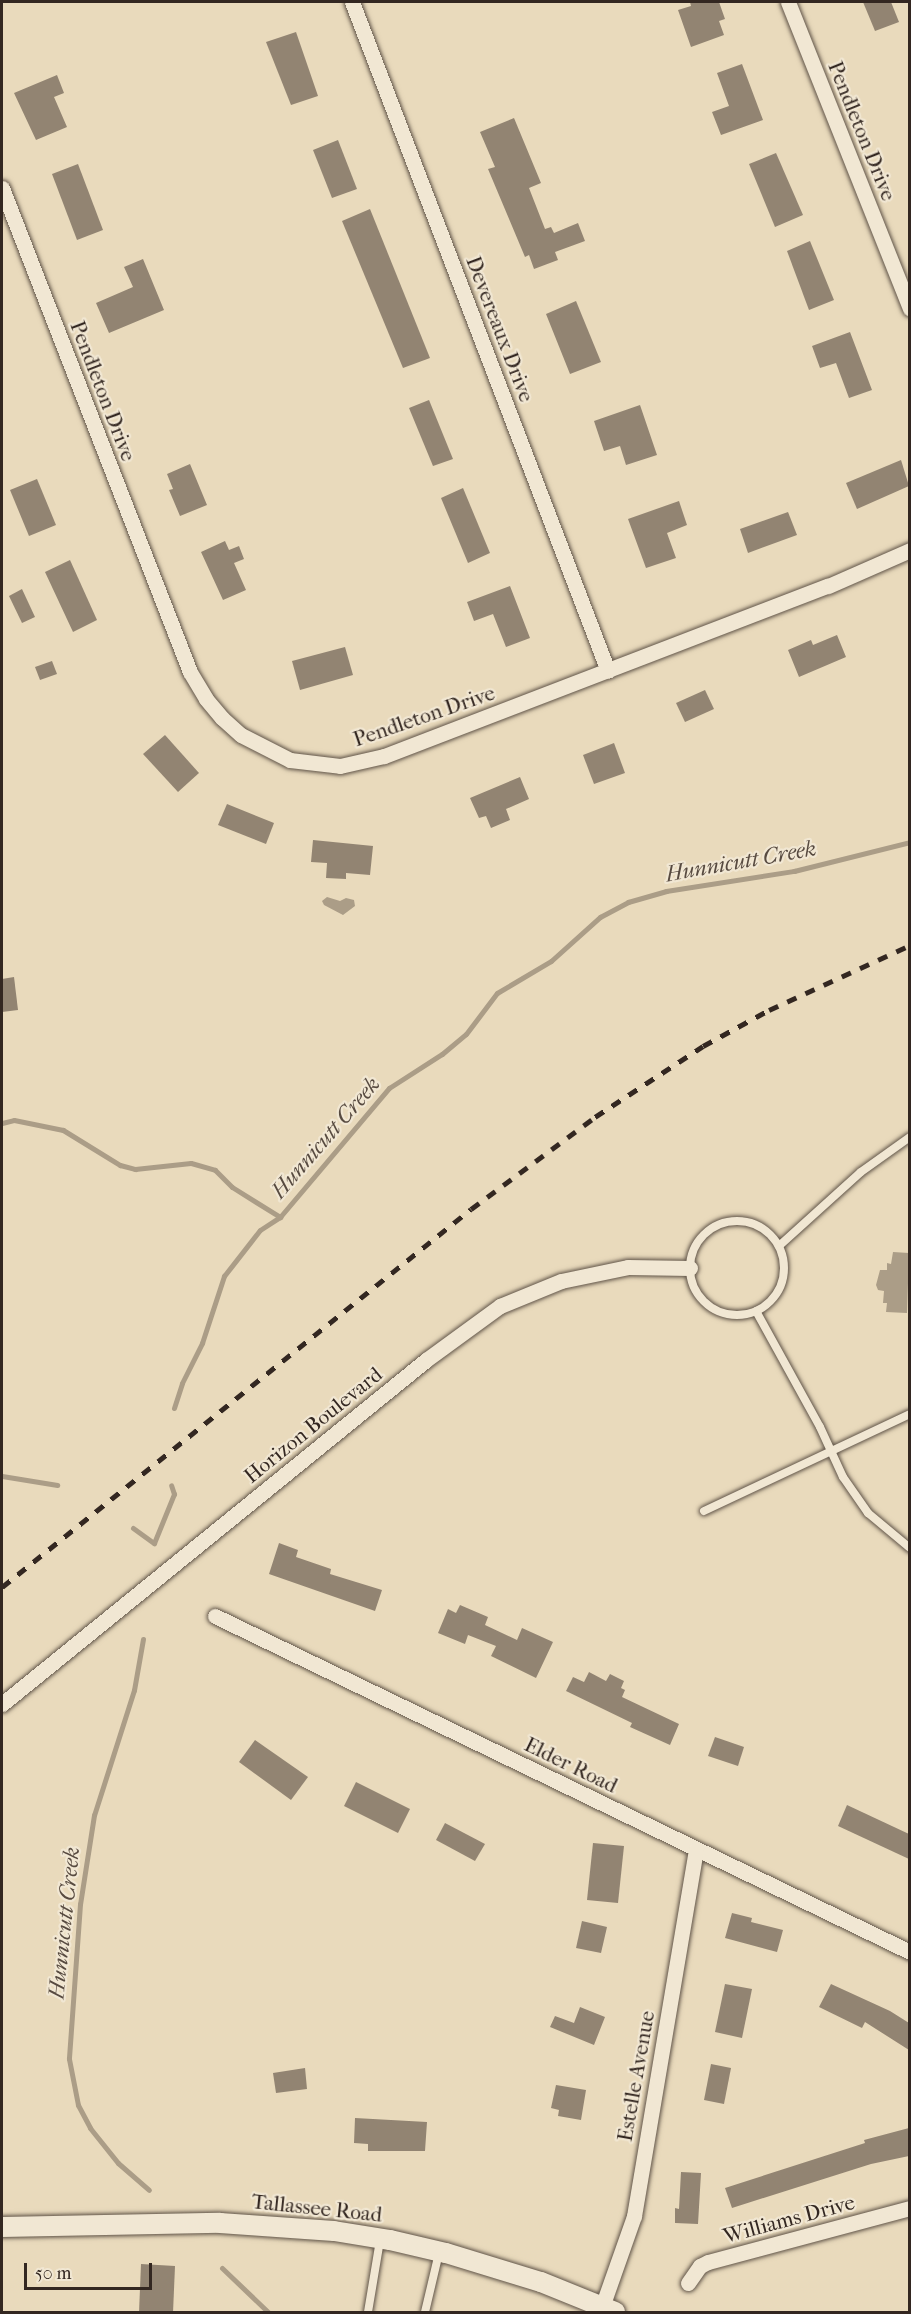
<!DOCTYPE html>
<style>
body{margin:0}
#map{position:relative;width:911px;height:2314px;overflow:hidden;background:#e9dabc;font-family:"IM FELL French Canon",serif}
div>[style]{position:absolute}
.water>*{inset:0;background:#ab9d87}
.stream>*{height:5px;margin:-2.5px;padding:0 2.5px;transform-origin:2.5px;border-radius:2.5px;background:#ab9d87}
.building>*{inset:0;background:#928472}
.roads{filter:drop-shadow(0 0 2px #605448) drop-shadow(0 0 2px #605448)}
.lane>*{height:8px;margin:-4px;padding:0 4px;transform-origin:4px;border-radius:4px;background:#f1e7d3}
.lane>.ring{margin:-4px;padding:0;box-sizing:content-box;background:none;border:8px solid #f1e7d3;border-radius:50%}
.street>*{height:15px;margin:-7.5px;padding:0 7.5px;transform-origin:7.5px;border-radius:7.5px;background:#f1e7d3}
.secondary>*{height:20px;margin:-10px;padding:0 10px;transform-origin:10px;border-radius:10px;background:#f1e7d3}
.rail>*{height:4.5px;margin-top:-2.25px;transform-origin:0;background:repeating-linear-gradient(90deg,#332721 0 10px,transparent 0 20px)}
span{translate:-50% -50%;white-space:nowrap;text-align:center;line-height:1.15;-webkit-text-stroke:4.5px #f1e7d3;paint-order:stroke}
.street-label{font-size:21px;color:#332721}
.water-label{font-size:22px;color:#574a40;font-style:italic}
.frame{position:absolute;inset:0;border:3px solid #332721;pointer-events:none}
.scale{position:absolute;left:24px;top:2263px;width:128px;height:27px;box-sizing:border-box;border:3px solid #332721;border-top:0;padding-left:8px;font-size:18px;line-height:21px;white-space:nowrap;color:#332721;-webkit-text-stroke:4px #f1e7d3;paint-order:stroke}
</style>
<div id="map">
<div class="water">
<i style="clip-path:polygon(327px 897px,340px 901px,346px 898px,354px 900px,355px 906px,343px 915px,324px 905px,322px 901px)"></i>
<i style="clip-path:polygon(893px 1252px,909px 1253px,907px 1313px,886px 1312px,887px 1303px,883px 1303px,884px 1291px,878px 1290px,876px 1285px,880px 1270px,887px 1270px,887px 1263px,891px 1264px)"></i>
</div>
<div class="stream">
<i style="left:2px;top:1123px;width:12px;rotate:-14deg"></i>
<i style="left:14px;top:1120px;width:50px;rotate:11.5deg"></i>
<i style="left:63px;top:1130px;width:67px;rotate:31.6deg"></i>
<i style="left:120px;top:1165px;width:16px;rotate:15deg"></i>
<i style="left:135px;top:1169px;width:56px;rotate:-6.1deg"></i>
<i style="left:191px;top:1163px;width:25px;rotate:16deg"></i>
<i style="left:215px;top:1170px;width:24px;rotate:45deg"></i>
<i style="left:232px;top:1187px;width:57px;rotate:32deg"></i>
<i style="left:174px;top:1408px;width:26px;rotate:-72deg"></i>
<i style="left:182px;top:1383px;width:45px;rotate:-63.4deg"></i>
<i style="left:202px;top:1343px;width:71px;rotate:-71.8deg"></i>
<i style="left:224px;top:1276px;width:58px;rotate:-52deg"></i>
<i style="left:260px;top:1230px;width:24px;rotate:-33deg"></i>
<i style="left:280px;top:1217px;width:169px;rotate:-49.8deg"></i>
<i style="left:389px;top:1088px;width:63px;rotate:-32.7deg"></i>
<i style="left:442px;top:1054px;width:31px;rotate:-40deg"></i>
<i style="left:466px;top:1034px;width:51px;rotate:-52.9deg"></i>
<i style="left:497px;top:993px;width:63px;rotate:-30.7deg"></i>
<i style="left:551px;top:961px;width:66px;rotate:-41.9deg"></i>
<i style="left:600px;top:917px;width:32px;rotate:-28deg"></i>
<i style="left:628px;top:902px;width:40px;rotate:-16deg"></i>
<i style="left:666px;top:891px;width:130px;rotate:-8.9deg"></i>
<i style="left:794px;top:871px;width:120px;rotate:-14deg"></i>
<i style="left:2px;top:1476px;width:56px;rotate:9.3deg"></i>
<i style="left:133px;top:1528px;width:26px;rotate:36deg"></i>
<i style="left:154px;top:1543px;width:53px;rotate:-67.8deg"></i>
<i style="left:174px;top:1494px;width:9px;rotate:-108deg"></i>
<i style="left:143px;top:1639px;width:52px;rotate:100deg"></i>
<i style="left:134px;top:1690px;width:131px;rotate:107.7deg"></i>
<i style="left:94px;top:1815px;width:90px;rotate:98.9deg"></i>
<i style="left:80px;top:1904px;width:155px;rotate:94.1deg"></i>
<i style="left:69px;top:2059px;width:47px;rotate:78.9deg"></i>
<i style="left:78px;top:2105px;width:26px;rotate:62deg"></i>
<i style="left:90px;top:2128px;width:45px;rotate:51.3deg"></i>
<i style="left:118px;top:2163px;width:41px;rotate:41.1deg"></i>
<i style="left:222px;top:2268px;width:64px;rotate:43.7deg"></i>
</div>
<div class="building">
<i style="clip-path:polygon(690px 2px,719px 2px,725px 19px,719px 21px,724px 35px,691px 47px,678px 10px,691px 6px)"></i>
<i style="clip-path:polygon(863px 2px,891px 2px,899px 22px,875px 31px)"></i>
<i style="clip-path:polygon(296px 32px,318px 96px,291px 105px,266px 42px)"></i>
<i style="clip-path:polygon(742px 64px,763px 120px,721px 135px,712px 112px,729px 106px,717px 73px)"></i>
<i style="clip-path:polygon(57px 75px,64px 93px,54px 97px,67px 127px,36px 140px,14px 93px)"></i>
<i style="clip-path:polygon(514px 118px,541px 183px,529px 188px,545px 229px,551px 227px,554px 233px,578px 223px,585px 241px,555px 252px,558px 260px,534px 269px,529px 255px,525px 257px,488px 169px,495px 167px,480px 132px)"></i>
<i style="clip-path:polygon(338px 140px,357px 189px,332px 198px,313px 150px)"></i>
<i style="clip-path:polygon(776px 153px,803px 215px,775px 227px,749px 164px)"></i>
<i style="clip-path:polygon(78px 164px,103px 230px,77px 240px,52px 174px)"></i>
<i style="clip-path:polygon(370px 209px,430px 358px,403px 368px,342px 221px)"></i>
<i style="clip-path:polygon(810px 241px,834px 300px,809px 310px,787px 251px)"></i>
<i style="clip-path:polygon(143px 259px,164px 310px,109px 333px,96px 303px,133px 287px,124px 267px)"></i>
<i style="clip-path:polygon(576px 301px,601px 362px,570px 374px,546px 314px)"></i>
<i style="clip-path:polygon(850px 332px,872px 390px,849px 398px,836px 363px,820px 368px,812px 346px)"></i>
<i style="clip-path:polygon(429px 400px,453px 459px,433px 466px,409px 408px)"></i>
<i style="clip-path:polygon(640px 405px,657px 455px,626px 465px,620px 446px,604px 451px,594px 421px)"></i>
<i style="clip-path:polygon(901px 460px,909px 486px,857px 509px,846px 483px)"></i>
<i style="clip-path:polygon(190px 464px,207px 505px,180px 516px,169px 490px,173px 489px,167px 474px)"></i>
<i style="clip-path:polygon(37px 479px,56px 525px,29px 536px,10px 490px)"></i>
<i style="clip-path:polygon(463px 488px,490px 553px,468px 563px,441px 498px)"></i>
<i style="clip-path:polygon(679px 501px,687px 525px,667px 533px,676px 558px,646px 568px,628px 519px)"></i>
<i style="clip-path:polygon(788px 512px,797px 535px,748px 553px,740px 529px)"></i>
<i style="clip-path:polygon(225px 541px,229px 550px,239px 546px,244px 559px,234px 563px,246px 590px,223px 600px,201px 552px)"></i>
<i style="clip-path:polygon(70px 560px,97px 620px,73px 632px,45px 572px)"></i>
<i style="clip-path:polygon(510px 586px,530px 638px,506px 647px,493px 614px,474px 621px,467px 602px)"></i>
<i style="clip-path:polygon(22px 589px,35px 617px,22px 623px,9px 596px)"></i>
<i style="clip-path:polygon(837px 635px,846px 657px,799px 677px,788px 650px,811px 640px,813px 645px)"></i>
<i style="clip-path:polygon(345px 647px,353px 675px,300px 690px,292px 661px)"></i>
<i style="clip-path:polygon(52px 661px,57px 674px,40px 680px,35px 667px)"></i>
<i style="clip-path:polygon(705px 690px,714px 709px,685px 722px,676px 703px)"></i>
<i style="clip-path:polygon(165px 735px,199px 773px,178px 792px,143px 754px)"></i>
<i style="clip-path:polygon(614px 743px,625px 773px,594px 784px,583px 755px)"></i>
<i style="clip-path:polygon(520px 777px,529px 799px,506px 809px,510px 820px,491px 828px,486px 816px,479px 818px,470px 798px)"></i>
<i style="clip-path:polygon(227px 804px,274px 823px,266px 844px,218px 825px)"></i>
<i style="clip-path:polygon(313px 840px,373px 846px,370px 875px,346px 873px,346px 879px,326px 878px,327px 863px,311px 862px)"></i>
<i style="clip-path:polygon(14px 977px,18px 1010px,2px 1012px,2px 979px)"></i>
<i style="clip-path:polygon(279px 1543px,298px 1550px,296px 1557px,331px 1569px,330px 1574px,382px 1590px,375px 1611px,269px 1574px)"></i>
<i style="clip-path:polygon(460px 1605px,488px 1617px,485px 1625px,517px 1640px,522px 1628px,553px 1642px,536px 1678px,491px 1656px,496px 1646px,468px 1635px,465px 1644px,438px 1633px,448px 1609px,456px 1613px)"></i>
<i style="clip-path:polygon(589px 1672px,606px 1681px,610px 1674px,624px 1681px,621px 1688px,625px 1690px,622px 1697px,679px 1724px,670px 1745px,630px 1727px,632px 1723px,566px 1691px,573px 1677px,584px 1682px)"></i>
<i style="clip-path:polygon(715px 1737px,744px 1747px,738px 1766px,708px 1756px)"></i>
<i style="clip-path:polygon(255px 1740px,308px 1777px,291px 1800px,239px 1762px)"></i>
<i style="clip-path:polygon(356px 1782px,410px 1809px,398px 1833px,344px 1806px)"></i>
<i style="clip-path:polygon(847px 1805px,909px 1834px,909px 1859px,838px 1826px)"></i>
<i style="clip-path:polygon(445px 1823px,485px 1844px,475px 1861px,436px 1840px)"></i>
<i style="clip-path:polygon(593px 1843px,624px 1846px,618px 1903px,587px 1900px)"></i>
<i style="clip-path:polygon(732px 1913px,752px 1918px,751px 1922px,783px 1930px,777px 1952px,725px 1938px)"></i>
<i style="clip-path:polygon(582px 1921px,607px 1927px,601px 1953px,576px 1948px)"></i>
<i style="clip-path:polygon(725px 1984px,752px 1989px,742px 2038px,715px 2032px)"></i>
<i style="clip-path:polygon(831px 1984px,890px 2011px,909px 2023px,909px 2050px,865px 2022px,862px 2028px,819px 2007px)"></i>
<i style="clip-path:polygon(580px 2007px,605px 2017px,594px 2045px,550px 2027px,555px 2016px,574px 2023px)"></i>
<i style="clip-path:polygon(711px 2064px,731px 2068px,724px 2104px,704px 2100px)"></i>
<i style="clip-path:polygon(305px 2068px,307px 2089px,276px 2093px,273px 2073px)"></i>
<i style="clip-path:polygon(556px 2085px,586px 2090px,581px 2120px,558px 2116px,559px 2110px,551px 2108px)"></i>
<i style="clip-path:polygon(355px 2118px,427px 2122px,425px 2151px,368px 2151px,368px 2144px,354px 2143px)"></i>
<i style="clip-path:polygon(909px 2128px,909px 2156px,871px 2164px,732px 2208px,725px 2188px,865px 2143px,864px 2140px)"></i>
<i style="clip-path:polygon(681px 2172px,701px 2173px,698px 2224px,675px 2223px,675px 2208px,679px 2209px)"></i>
<i style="clip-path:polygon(141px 2264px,175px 2266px,173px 2313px,139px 2313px)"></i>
</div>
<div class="roads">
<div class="lane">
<i class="ring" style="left:690px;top:1221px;width:86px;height:86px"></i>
<i style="left:779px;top:1246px;width:110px;rotate:-42.1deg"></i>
<i style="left:861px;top:1172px;width:60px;rotate:-35.5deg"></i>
<i style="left:756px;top:1311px;width:132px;rotate:61.1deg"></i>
<i style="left:820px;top:1427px;width:55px;rotate:65.3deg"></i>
<i style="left:843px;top:1477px;width:44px;rotate:55.2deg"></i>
<i style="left:868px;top:1513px;width:55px;rotate:39.8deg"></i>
<i style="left:704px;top:1511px;width:228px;rotate:-25.2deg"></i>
<i style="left:368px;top:2312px;width:73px;rotate:-80.5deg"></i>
<i style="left:425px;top:2312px;width:61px;rotate:-76.7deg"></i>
</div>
<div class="street">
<i style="left:352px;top:2px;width:716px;rotate:69.06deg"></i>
<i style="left:788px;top:2px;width:330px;rotate:68.3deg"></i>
<i style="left:2px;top:188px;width:519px;rotate:68.77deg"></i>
<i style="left:190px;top:672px;width:31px;rotate:59deg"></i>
<i style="left:206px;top:699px;width:25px;rotate:50deg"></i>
<i style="left:222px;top:718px;width:25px;rotate:42deg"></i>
<i style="left:241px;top:735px;width:55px;rotate:27deg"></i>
<i style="left:290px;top:760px;width:50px;rotate:6.8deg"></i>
<i style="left:340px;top:766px;width:45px;rotate:-12.8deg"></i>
<i style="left:384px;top:756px;width:475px;rotate:-21deg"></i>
<i style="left:828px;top:586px;width:90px;rotate:-23.7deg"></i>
<i style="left:215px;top:1616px;width:772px;rotate:25.8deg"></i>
<i style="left:2px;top:1704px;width:546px;rotate:-39.05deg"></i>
<i style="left:426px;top:1360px;width:92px;rotate:-36.1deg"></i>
<i style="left:500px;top:1306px;width:66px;rotate:-22.3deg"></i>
<i style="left:561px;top:1281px;width:68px;rotate:-11.8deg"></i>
<i style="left:628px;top:1267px;width:62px;rotate:0.9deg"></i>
<i style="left:688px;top:2283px;width:21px;rotate:-55deg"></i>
<i style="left:700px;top:2266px;width:9px;rotate:-27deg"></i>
<i style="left:708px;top:2262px;width:209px;rotate:-15deg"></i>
<i style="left:602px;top:2307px;width:96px;rotate:-70.6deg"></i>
<i style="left:634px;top:2216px;width:372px;rotate:-80.4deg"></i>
</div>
<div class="secondary">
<i style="left:2px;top:2227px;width:218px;rotate:-1.1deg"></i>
<i style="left:220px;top:2223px;width:114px;rotate:4deg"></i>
<i style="left:334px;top:2231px;width:57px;rotate:9.1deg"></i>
<i style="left:390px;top:2240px;width:57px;rotate:13.1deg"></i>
<i style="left:446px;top:2253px;width:99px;rotate:17deg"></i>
<i style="left:541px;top:2282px;width:80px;rotate:22.1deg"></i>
</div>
</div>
<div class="rail">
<i style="left:2px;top:1587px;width:602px;rotate:-38.87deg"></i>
<i style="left:471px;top:1209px;width:154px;rotate:-36.6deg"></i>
<i style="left:595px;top:1117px;width:129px;rotate:-33.3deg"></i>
<i style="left:703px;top:1046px;width:75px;rotate:-28.6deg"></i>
<i style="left:769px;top:1010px;width:155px;rotate:-24.7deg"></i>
</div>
<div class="street-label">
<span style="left:862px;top:131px;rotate:68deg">Pendleton Drive</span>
<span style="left:500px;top:329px;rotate:69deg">Devereaux Drive</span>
<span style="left:103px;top:391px;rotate:69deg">Pendleton Drive</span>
<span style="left:424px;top:716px;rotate:-19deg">Pendleton Drive</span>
<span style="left:313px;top:1425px;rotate:-39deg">Horizon Boulevard</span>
<span style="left:571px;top:1765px;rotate:26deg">Elder Road</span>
<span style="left:636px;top:2076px;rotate:-80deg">Estelle Avenue</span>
<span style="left:317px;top:2208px;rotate:6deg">Tallassee Road</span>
<span style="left:789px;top:2219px;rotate:-15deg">Williams Drive</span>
</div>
<div class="water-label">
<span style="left:741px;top:862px;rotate:-10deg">Hunnicutt Creek</span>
<span style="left:326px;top:1138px;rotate:-49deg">Hunnicutt Creek</span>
<span style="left:65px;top:1923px;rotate:-84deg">Hunnicutt Creek</span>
</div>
<div class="frame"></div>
<div class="scale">50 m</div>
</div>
